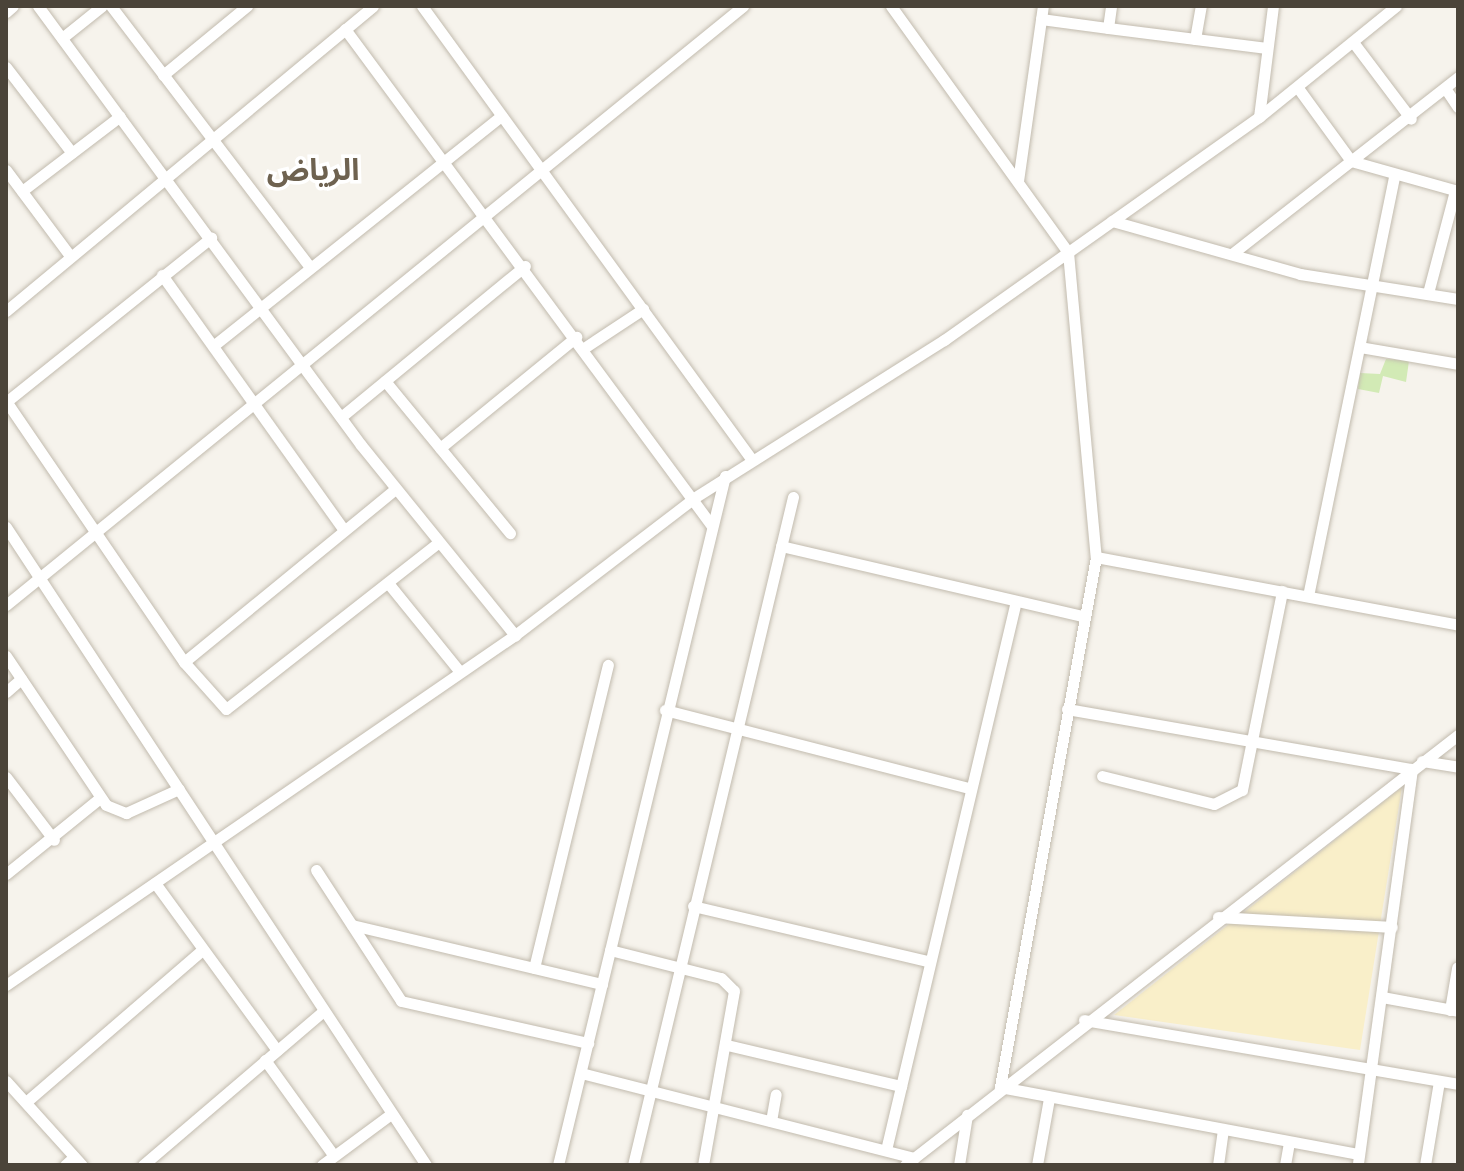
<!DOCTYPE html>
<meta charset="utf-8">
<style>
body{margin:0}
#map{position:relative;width:1464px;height:1171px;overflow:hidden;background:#f6f3ec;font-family:Signika,"Noto Sans Arabic",sans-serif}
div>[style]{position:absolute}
.green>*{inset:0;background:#d2eab5}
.sand>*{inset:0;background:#f9efc9}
.roads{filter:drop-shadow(0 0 2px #c2bbae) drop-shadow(0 0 2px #c2bbae)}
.minor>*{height:11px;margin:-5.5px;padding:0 5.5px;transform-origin:5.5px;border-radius:5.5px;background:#fff}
span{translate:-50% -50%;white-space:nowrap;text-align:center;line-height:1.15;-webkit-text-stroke:7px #fff;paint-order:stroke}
.district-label{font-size:30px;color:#6e6250;font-weight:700}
.frame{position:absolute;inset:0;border:8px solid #4b4439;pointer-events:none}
</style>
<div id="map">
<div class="green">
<i style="clip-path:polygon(1386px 359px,1409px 361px,1406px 382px,1383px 376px,1379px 393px,1358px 389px,1360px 373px,1380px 374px)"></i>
</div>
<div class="sand">
<i style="clip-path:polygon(1402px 787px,1360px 1050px,1114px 1015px)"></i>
</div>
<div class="roads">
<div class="minor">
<i style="left:38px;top:6px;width:545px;rotate:53.66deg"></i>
<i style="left:361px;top:445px;width:245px;rotate:51deg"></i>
<i style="left:111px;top:6px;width:328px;rotate:52.7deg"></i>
<i style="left:422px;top:6px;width:561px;rotate:53.99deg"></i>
<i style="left:891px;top:6px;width:303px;rotate:54.3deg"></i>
<i style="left:1068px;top:252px;width:306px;rotate:84.8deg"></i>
<i style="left:1096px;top:557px;width:539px;rotate:100.27deg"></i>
<i style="left:1000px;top:1087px;width:365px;rotate:10.6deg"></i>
<i style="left:6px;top:12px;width:9px;rotate:-41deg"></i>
<i style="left:1041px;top:19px;width:68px;rotate:7.7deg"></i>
<i style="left:1108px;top:28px;width:22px;rotate:-82deg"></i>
<i style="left:1108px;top:28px;width:160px;rotate:7.2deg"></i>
<i style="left:345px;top:29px;width:618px;rotate:53.56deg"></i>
<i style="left:62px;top:38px;width:51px;rotate:-38.7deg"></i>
<i style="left:1195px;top:39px;width:34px;rotate:-80deg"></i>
<i style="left:1353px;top:42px;width:96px;rotate:53deg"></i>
<i style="left:6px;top:67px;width:108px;rotate:52.5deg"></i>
<i style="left:163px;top:75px;width:109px;rotate:-39.4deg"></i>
<i style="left:1298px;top:88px;width:90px;rotate:54deg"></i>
<i style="left:1351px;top:161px;width:111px;rotate:15.7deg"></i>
<i style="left:1445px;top:88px;width:23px;rotate:56deg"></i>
<i style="left:1259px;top:117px;width:112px;rotate:-82.8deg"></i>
<i style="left:6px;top:170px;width:107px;rotate:53.3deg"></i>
<i style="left:1018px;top:181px;width:177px;rotate:-81.9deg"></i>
<i style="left:22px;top:191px;width:123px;rotate:-37.4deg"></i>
<i style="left:1112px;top:221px;width:195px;rotate:15.7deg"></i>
<i style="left:1300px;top:274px;width:160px;rotate:9deg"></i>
<i style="left:1233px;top:253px;width:286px;rotate:-38deg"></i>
<i style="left:162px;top:275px;width:312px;rotate:54.5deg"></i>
<i style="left:1428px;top:293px;width:106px;rotate:-75.2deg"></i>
<i style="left:6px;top:311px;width:477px;rotate:-39.7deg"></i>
<i style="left:213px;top:346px;width:369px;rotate:-38.6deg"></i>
<i style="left:1360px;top:347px;width:99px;rotate:9.8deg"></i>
<i style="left:584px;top:348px;width:71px;rotate:-33.5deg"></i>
<i style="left:385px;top:381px;width:197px;rotate:50.6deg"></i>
<i style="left:6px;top:401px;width:316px;rotate:55.7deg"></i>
<i style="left:184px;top:662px;width:63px;rotate:48.2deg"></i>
<i style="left:226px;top:709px;width:269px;rotate:-38.1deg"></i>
<i style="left:6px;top:402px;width:263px;rotate:-38.7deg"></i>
<i style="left:341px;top:417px;width:238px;rotate:-39.4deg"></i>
<i style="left:440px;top:448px;width:176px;rotate:-39.2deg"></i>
<i style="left:6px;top:527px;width:764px;rotate:56.64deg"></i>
<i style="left:781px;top:546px;width:312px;rotate:13.1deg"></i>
<i style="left:1096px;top:557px;width:368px;rotate:10.6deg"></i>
<i style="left:388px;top:583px;width:114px;rotate:51deg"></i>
<i style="left:1308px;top:596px;width:427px;rotate:-78.4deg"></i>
<i style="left:6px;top:605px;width:950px;rotate:-39.1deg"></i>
<i style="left:6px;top:656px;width:179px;rotate:56.1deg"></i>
<i style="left:106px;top:805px;width:22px;rotate:22deg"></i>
<i style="left:126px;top:813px;width:58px;rotate:-24.4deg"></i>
<i style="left:184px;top:662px;width:273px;rotate:-39.3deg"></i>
<i style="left:6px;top:692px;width:20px;rotate:-41deg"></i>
<i style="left:1067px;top:709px;width:350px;rotate:9.9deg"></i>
<i style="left:1412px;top:769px;width:400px;rotate:97.8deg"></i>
<i style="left:665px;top:710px;width:313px;rotate:14.4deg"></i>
<i style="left:1422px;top:761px;width:36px;rotate:9deg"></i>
<i style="left:1102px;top:776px;width:115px;rotate:14deg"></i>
<i style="left:1214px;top:804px;width:31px;rotate:-27deg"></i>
<i style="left:1242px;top:790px;width:203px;rotate:-78.6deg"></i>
<i style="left:6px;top:777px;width:79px;rotate:52.7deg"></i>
<i style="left:316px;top:870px;width:156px;rotate:57deg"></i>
<i style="left:401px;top:1001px;width:192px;rotate:12.7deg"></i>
<i style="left:6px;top:874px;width:121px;rotate:-39deg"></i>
<i style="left:155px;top:883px;width:207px;rotate:53.9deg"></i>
<i style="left:693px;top:906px;width:240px;rotate:13.2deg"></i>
<i style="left:1218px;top:917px;width:174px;rotate:3.3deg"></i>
<i style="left:352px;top:925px;width:257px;rotate:13.3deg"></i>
<i style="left:610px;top:950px;width:114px;rotate:14.2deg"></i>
<i style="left:721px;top:978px;width:18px;rotate:45deg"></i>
<i style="left:734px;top:991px;width:177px;rotate:100.1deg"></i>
<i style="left:534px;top:968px;width:312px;rotate:-76.3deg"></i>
<i style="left:6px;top:985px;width:618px;rotate:-34.51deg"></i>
<i style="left:515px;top:635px;width:225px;rotate:-37.4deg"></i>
<i style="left:694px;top:498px;width:296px;rotate:-32.3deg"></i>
<i style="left:944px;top:340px;width:386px;rotate:-35.3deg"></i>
<i style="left:1259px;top:117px;width:176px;rotate:-39deg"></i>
<i style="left:1382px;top:997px;width:77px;rotate:10.4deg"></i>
<i style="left:1450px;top:1010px;width:43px;rotate:-80.5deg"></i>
<i style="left:1084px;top:1020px;width:379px;rotate:9.7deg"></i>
<i style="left:727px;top:1045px;width:179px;rotate:13.3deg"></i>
<i style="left:265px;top:1060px;width:118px;rotate:54.3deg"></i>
<i style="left:581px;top:1073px;width:344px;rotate:14.3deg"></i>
<i style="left:6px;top:1081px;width:113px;rotate:47.9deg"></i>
<i style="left:26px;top:1102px;width:230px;rotate:-40.8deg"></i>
<i style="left:771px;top:1121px;width:27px;rotate:-80deg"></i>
<i style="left:886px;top:1150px;width:560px;rotate:-76.68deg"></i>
<i style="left:65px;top:1165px;width:12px;rotate:-42deg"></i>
<i style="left:143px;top:1165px;width:237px;rotate:-40.5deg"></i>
<i style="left:322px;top:1165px;width:86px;rotate:-36.5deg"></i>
<i style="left:558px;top:1165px;width:709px;rotate:-76.38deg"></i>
<i style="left:633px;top:1165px;width:687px;rotate:-76.53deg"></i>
<i style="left:905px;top:1165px;width:701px;rotate:-37.87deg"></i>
<i style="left:959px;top:1165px;width:51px;rotate:-80.9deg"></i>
<i style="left:1037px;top:1165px;width:68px;rotate:-79.8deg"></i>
<i style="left:1218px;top:1165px;width:34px;rotate:-82deg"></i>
<i style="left:1285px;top:1165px;width:23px;rotate:-80deg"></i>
<i style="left:1425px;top:1165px;width:85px;rotate:-80.5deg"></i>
</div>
</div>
<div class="district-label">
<span style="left:313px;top:171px">الرياض</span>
</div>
<div class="frame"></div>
</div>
